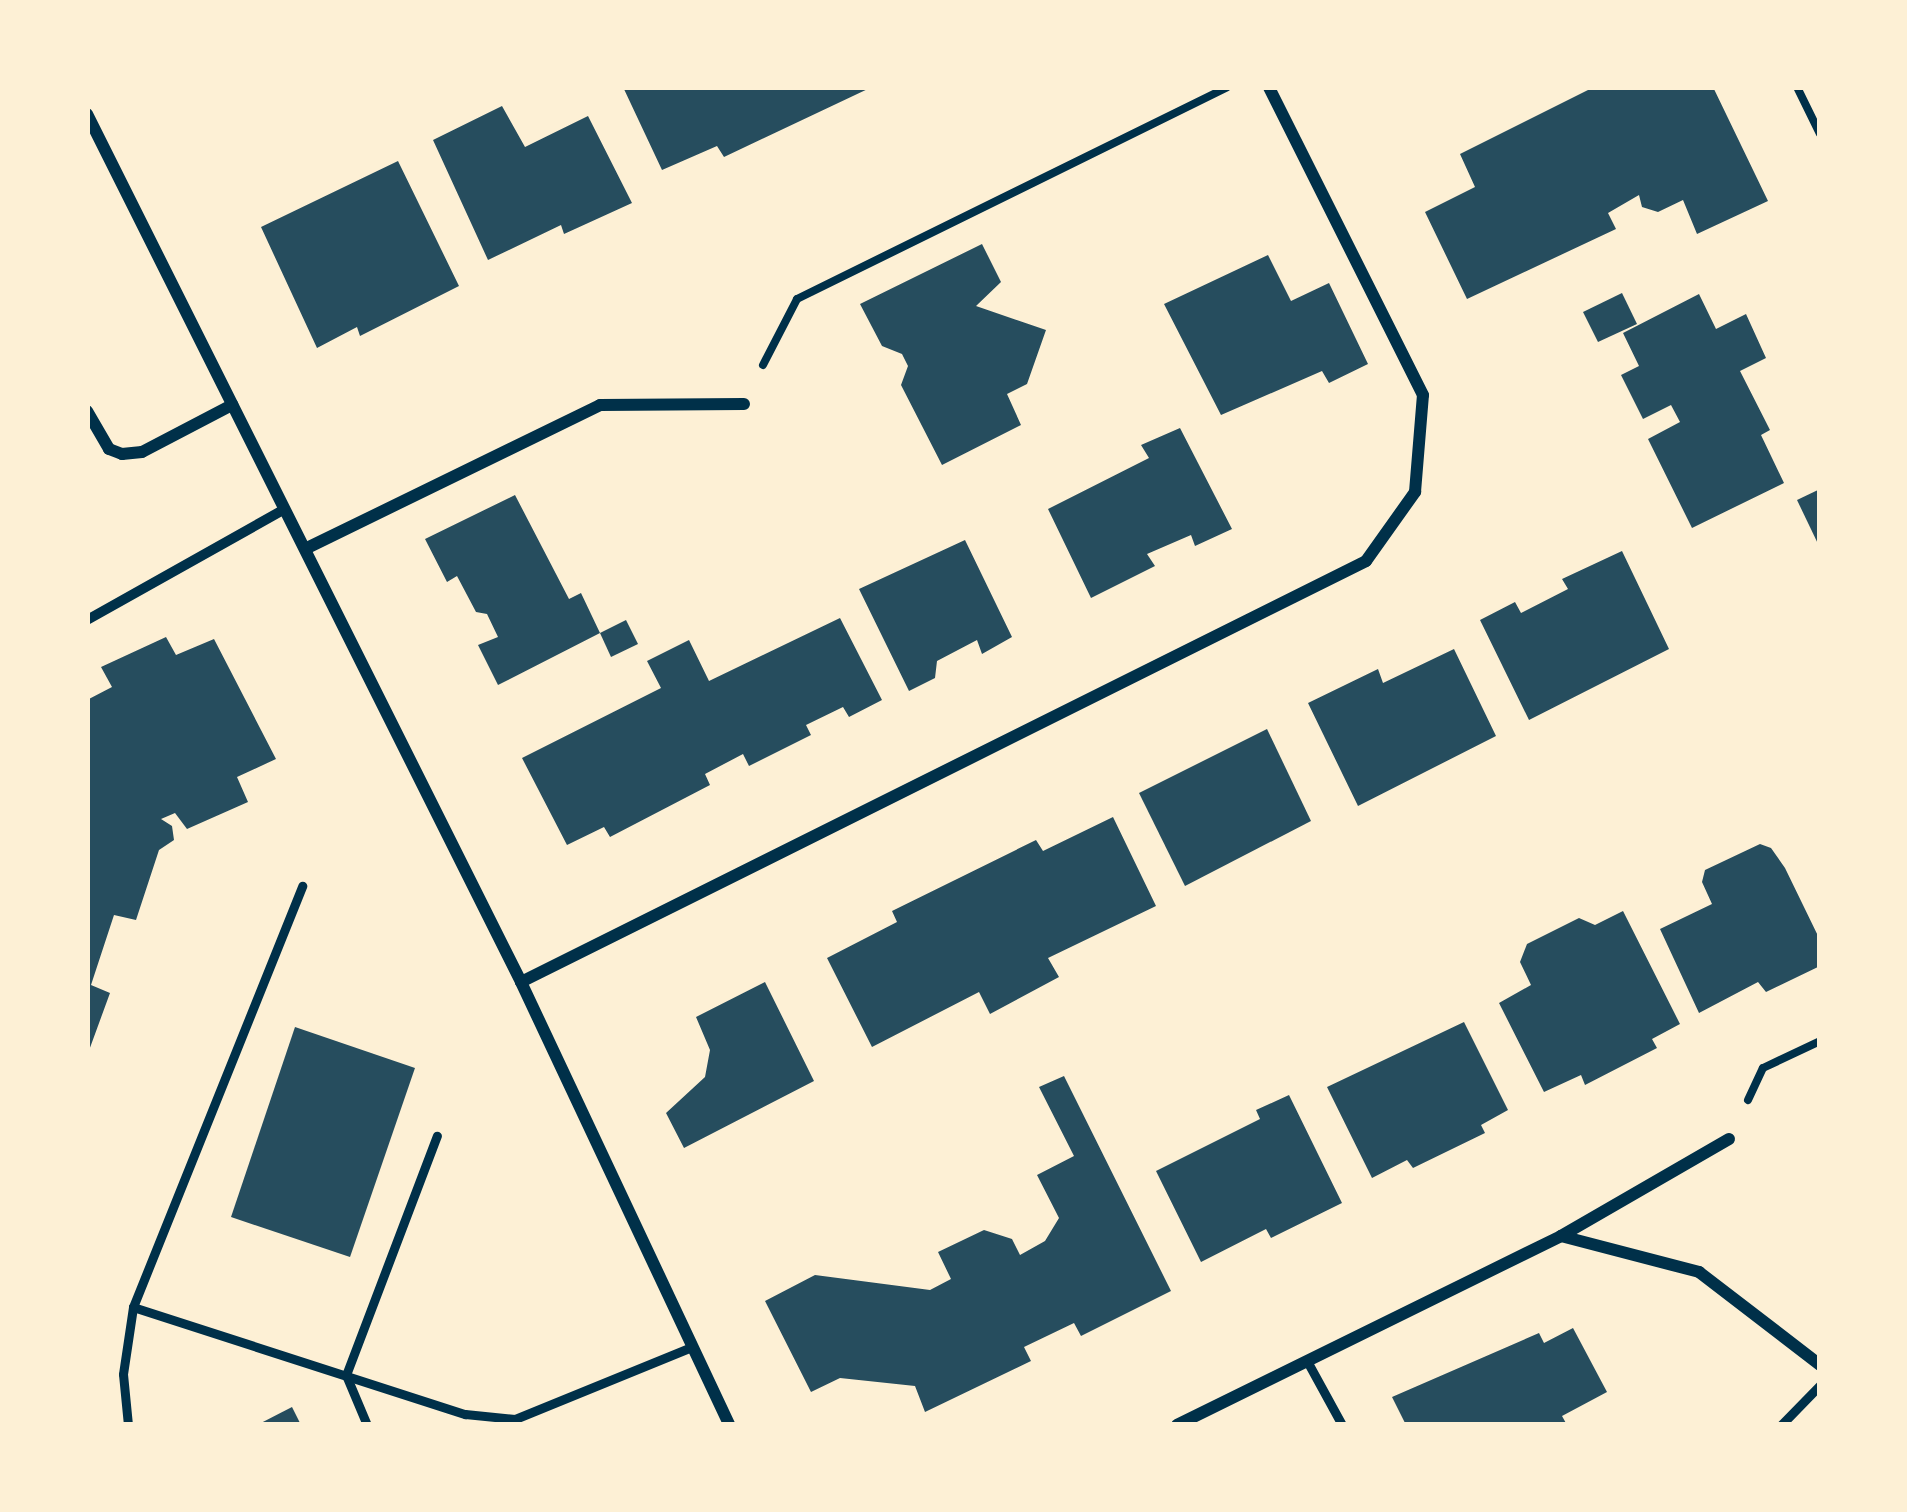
<!DOCTYPE html>
<style>
body{margin:0}
#map{position:relative;width:1907px;height:1512px;overflow:hidden;background:#fdf0d5;font-family:"Source Sans 3",sans-serif}
div>[style]{position:absolute}
.building>*{inset:0;background:#264d5e}
.path>*{height:8px;margin:-4px;padding:0 4px;transform-origin:4px;border-radius:4px;background:#003049}
.service>*{height:9px;margin:-4.5px;padding:0 4.5px;transform-origin:4.5px;border-radius:4.5px;background:#003049}
.pedestrian>*{height:10px;margin:-5px;padding:0 5px;transform-origin:5px;border-radius:5px;background:#003049}
.minor>*{height:12px;margin:-6px;padding:0 6px;transform-origin:6px;border-radius:6px;background:#003049}
span{translate:-50% -50%;white-space:nowrap;text-align:center;line-height:1.15;-webkit-text-stroke:10px #fdf0d5;paint-order:stroke}
.frame{position:absolute;inset:0;border:90px solid #fdf0d5;pointer-events:none}
</style>
<div id="map">
<div class="building">
<i style="clip-path:polygon(623px 87px,872px 87px,724px 157px,717px 146px,662px 170px)"></i>
<i style="clip-path:polygon(1594px 87px,1713px 87px,1768px 201px,1697px 234px,1683px 200px,1658px 212px,1642px 207px,1639px 195px,1608px 213px,1616px 229px,1467px 299px,1425px 212px,1475px 187px,1460px 154px)"></i>
<i style="clip-path:polygon(502px 106px,525px 147px,588px 116px,632px 203px,564px 234px,561px 225px,488px 260px,433px 140px)"></i>
<i style="clip-path:polygon(398px 161px,459px 286px,360px 336px,357px 327px,317px 348px,261px 227px)"></i>
<i style="clip-path:polygon(982px 244px,1001px 282px,976px 306px,1046px 330px,1027px 384px,1007px 394px,1021px 425px,942px 465px,901px 385px,908px 366px,902px 354px,882px 346px,860px 304px)"></i>
<i style="clip-path:polygon(1268px 255px,1291px 301px,1329px 283px,1368px 364px,1329px 383px,1322px 371px,1221px 415px,1164px 304px)"></i>
<i style="clip-path:polygon(1622px 293px,1637px 324px,1598px 342px,1583px 312px)"></i>
<i style="clip-path:polygon(1699px 294px,1716px 329px,1746px 314px,1766px 358px,1740px 371px,1770px 430px,1761px 435px,1784px 483px,1692px 528px,1648px 439px,1680px 422px,1671px 405px,1643px 419px,1621px 375px,1639px 366px,1623px 333px)"></i>
<i style="clip-path:polygon(1180px 428px,1232px 529px,1195px 546px,1191px 535px,1147px 554px,1155px 566px,1091px 598px,1048px 509px,1149px 458px,1141px 445px)"></i>
<i style="clip-path:polygon(1820px 489px,1820px 548px,1797px 500px)"></i>
<i style="clip-path:polygon(515px 495px,569px 599px,581px 593px,600px 633px,498px 685px,478px 645px,498px 637px,487px 614px,476px 612px,457px 576px,447px 582px,425px 539px)"></i>
<i style="clip-path:polygon(965px 540px,1012px 637px,982px 654px,977px 640px,937px 661px,935px 678px,909px 691px,859px 589px)"></i>
<i style="clip-path:polygon(1622px 551px,1669px 649px,1529px 720px,1480px 620px,1515px 602px,1521px 613px,1568px 589px,1562px 579px)"></i>
<i style="clip-path:polygon(840px 618px,882px 700px,849px 717px,843px 707px,806px 725px,811px 735px,749px 766px,743px 754px,705px 774px,710px 785px,610px 837px,604px 827px,567px 845px,522px 758px,661px 688px,647px 661px,689px 640px,709px 681px)"></i>
<i style="clip-path:polygon(626px 620px,638px 644px,611px 657px,600px 633px)"></i>
<i style="clip-path:polygon(166px 637px,176px 655px,214px 639px,276px 759px,237px 777px,248px 802px,187px 829px,175px 813px,161px 819px,172px 826px,174px 840px,159px 850px,136px 920px,114px 915px,91px 985px,110px 993px,87px 1056px,87px 700px,112px 687px,101px 667px)"></i>
<i style="clip-path:polygon(1454px 649px,1496px 736px,1358px 806px,1308px 703px,1378px 669px,1383px 683px)"></i>
<i style="clip-path:polygon(1267px 729px,1311px 821px,1185px 886px,1139px 793px)"></i>
<i style="clip-path:polygon(1113px 817px,1156px 906px,1048px 958px,1059px 977px,990px 1014px,979px 992px,872px 1047px,827px 958px,897px 922px,892px 911px,1036px 840px,1043px 851px)"></i>
<i style="clip-path:polygon(1760px 844px,1771px 848px,1785px 868px,1820px 940px,1820px 966px,1766px 992px,1758px 982px,1699px 1013px,1660px 929px,1712px 904px,1702px 882px,1705px 870px)"></i>
<i style="clip-path:polygon(1623px 911px,1680px 1024px,1652px 1039px,1657px 1048px,1585px 1085px,1581px 1075px,1544px 1092px,1499px 1003px,1531px 985px,1520px 962px,1527px 944px,1579px 918px,1595px 925px)"></i>
<i style="clip-path:polygon(765px 982px,814px 1081px,684px 1148px,666px 1113px,705px 1077px,710px 1050px,696px 1017px)"></i>
<i style="clip-path:polygon(1464px 1022px,1508px 1110px,1481px 1125px,1485px 1133px,1413px 1168px,1407px 1160px,1372px 1178px,1327px 1087px)"></i>
<i style="clip-path:polygon(295px 1027px,415px 1068px,350px 1257px,231px 1217px)"></i>
<i style="clip-path:polygon(1064px 1076px,1171px 1291px,1081px 1336px,1074px 1323px,1024px 1347px,1031px 1361px,925px 1412px,915px 1386px,840px 1378px,811px 1392px,765px 1301px,815px 1275px,930px 1290px,951px 1279px,938px 1252px,984px 1230px,1012px 1239px,1020px 1255px,1045px 1241px,1059px 1218px,1037px 1175px,1074px 1156px,1039px 1087px)"></i>
<i style="clip-path:polygon(1289px 1095px,1342px 1203px,1271px 1238px,1266px 1229px,1201px 1262px,1156px 1171px,1260px 1119px,1256px 1110px)"></i>
<i style="clip-path:polygon(1573px 1328px,1607px 1392px,1562px 1416px,1567px 1425px,1406px 1425px,1392px 1397px,1539px 1333px,1544px 1343px)"></i>
<i style="clip-path:polygon(292px 1407px,301px 1425px,257px 1425px)"></i>
</div>
<div class="path">
<i style="left:1797px;top:87px;width:52px;rotate:63.9deg"></i>
<i style="left:763px;top:365px;width:74px;rotate:-62.7deg"></i>
<i style="left:797px;top:299px;width:479px;rotate:-26.2deg"></i>
<i style="left:1748px;top:1100px;width:35px;rotate:-65deg"></i>
<i style="left:1763px;top:1068px;width:63px;rotate:-25.3deg"></i>
</div>
<div class="service">
<i style="left:133px;top:1307px;width:349px;rotate:17.9deg"></i>
<i style="left:465px;top:1414px;width:50px;rotate:5.7deg"></i>
<i style="left:515px;top:1419px;width:188px;rotate:-22.2deg"></i>
<i style="left:1307px;top:1361px;width:73px;rotate:61.3deg"></i>
<i style="left:128px;top:1425px;width:51px;rotate:-95.6deg"></i>
<i style="left:123px;top:1374px;width:68px;rotate:-81.5deg"></i>
<i style="left:133px;top:1307px;width:454px;rotate:-68.1deg"></i>
<i style="left:367px;top:1425px;width:54px;rotate:-112.8deg"></i>
<i style="left:346px;top:1375px;width:256px;rotate:-69.2deg"></i>
<i style="left:1781px;top:1425px;width:56px;rotate:-45.7deg"></i>
</div>
<div class="pedestrian">
<i style="left:87px;top:620px;width:227px;rotate:-29.3deg"></i>
</div>
<div class="minor">
<i style="left:87px;top:114px;width:970px;rotate:63.43deg"></i>
<i style="left:521px;top:982px;width:489px;rotate:64.8deg"></i>
<i style="left:87px;top:411px;width:44px;rotate:59.9deg"></i>
<i style="left:109px;top:449px;width:14px;rotate:21deg"></i>
<i style="left:122px;top:454px;width:20px;rotate:-6deg"></i>
<i style="left:142px;top:452px;width:102px;rotate:-27.6deg"></i>
<i style="left:307px;top:548px;width:326px;rotate:-26deg"></i>
<i style="left:600px;top:405px;width:144px;rotate:-0.4deg"></i>
<i style="left:521px;top:982px;width:944px;rotate:-26.48deg"></i>
<i style="left:1366px;top:561px;width:85px;rotate:-54.6deg"></i>
<i style="left:1415px;top:492px;width:97px;rotate:-85.3deg"></i>
<i style="left:1423px;top:395px;width:344px;rotate:-116.6deg"></i>
<i style="left:1561px;top:1236px;width:194px;rotate:-30deg"></i>
<i style="left:1177px;top:1425px;width:428px;rotate:-26.2deg"></i>
<i style="left:1561px;top:1236px;width:143px;rotate:14.6deg"></i>
<i style="left:1699px;top:1272px;width:153px;rotate:37.5deg"></i>
</div>
<div class="frame"></div>
</div>
